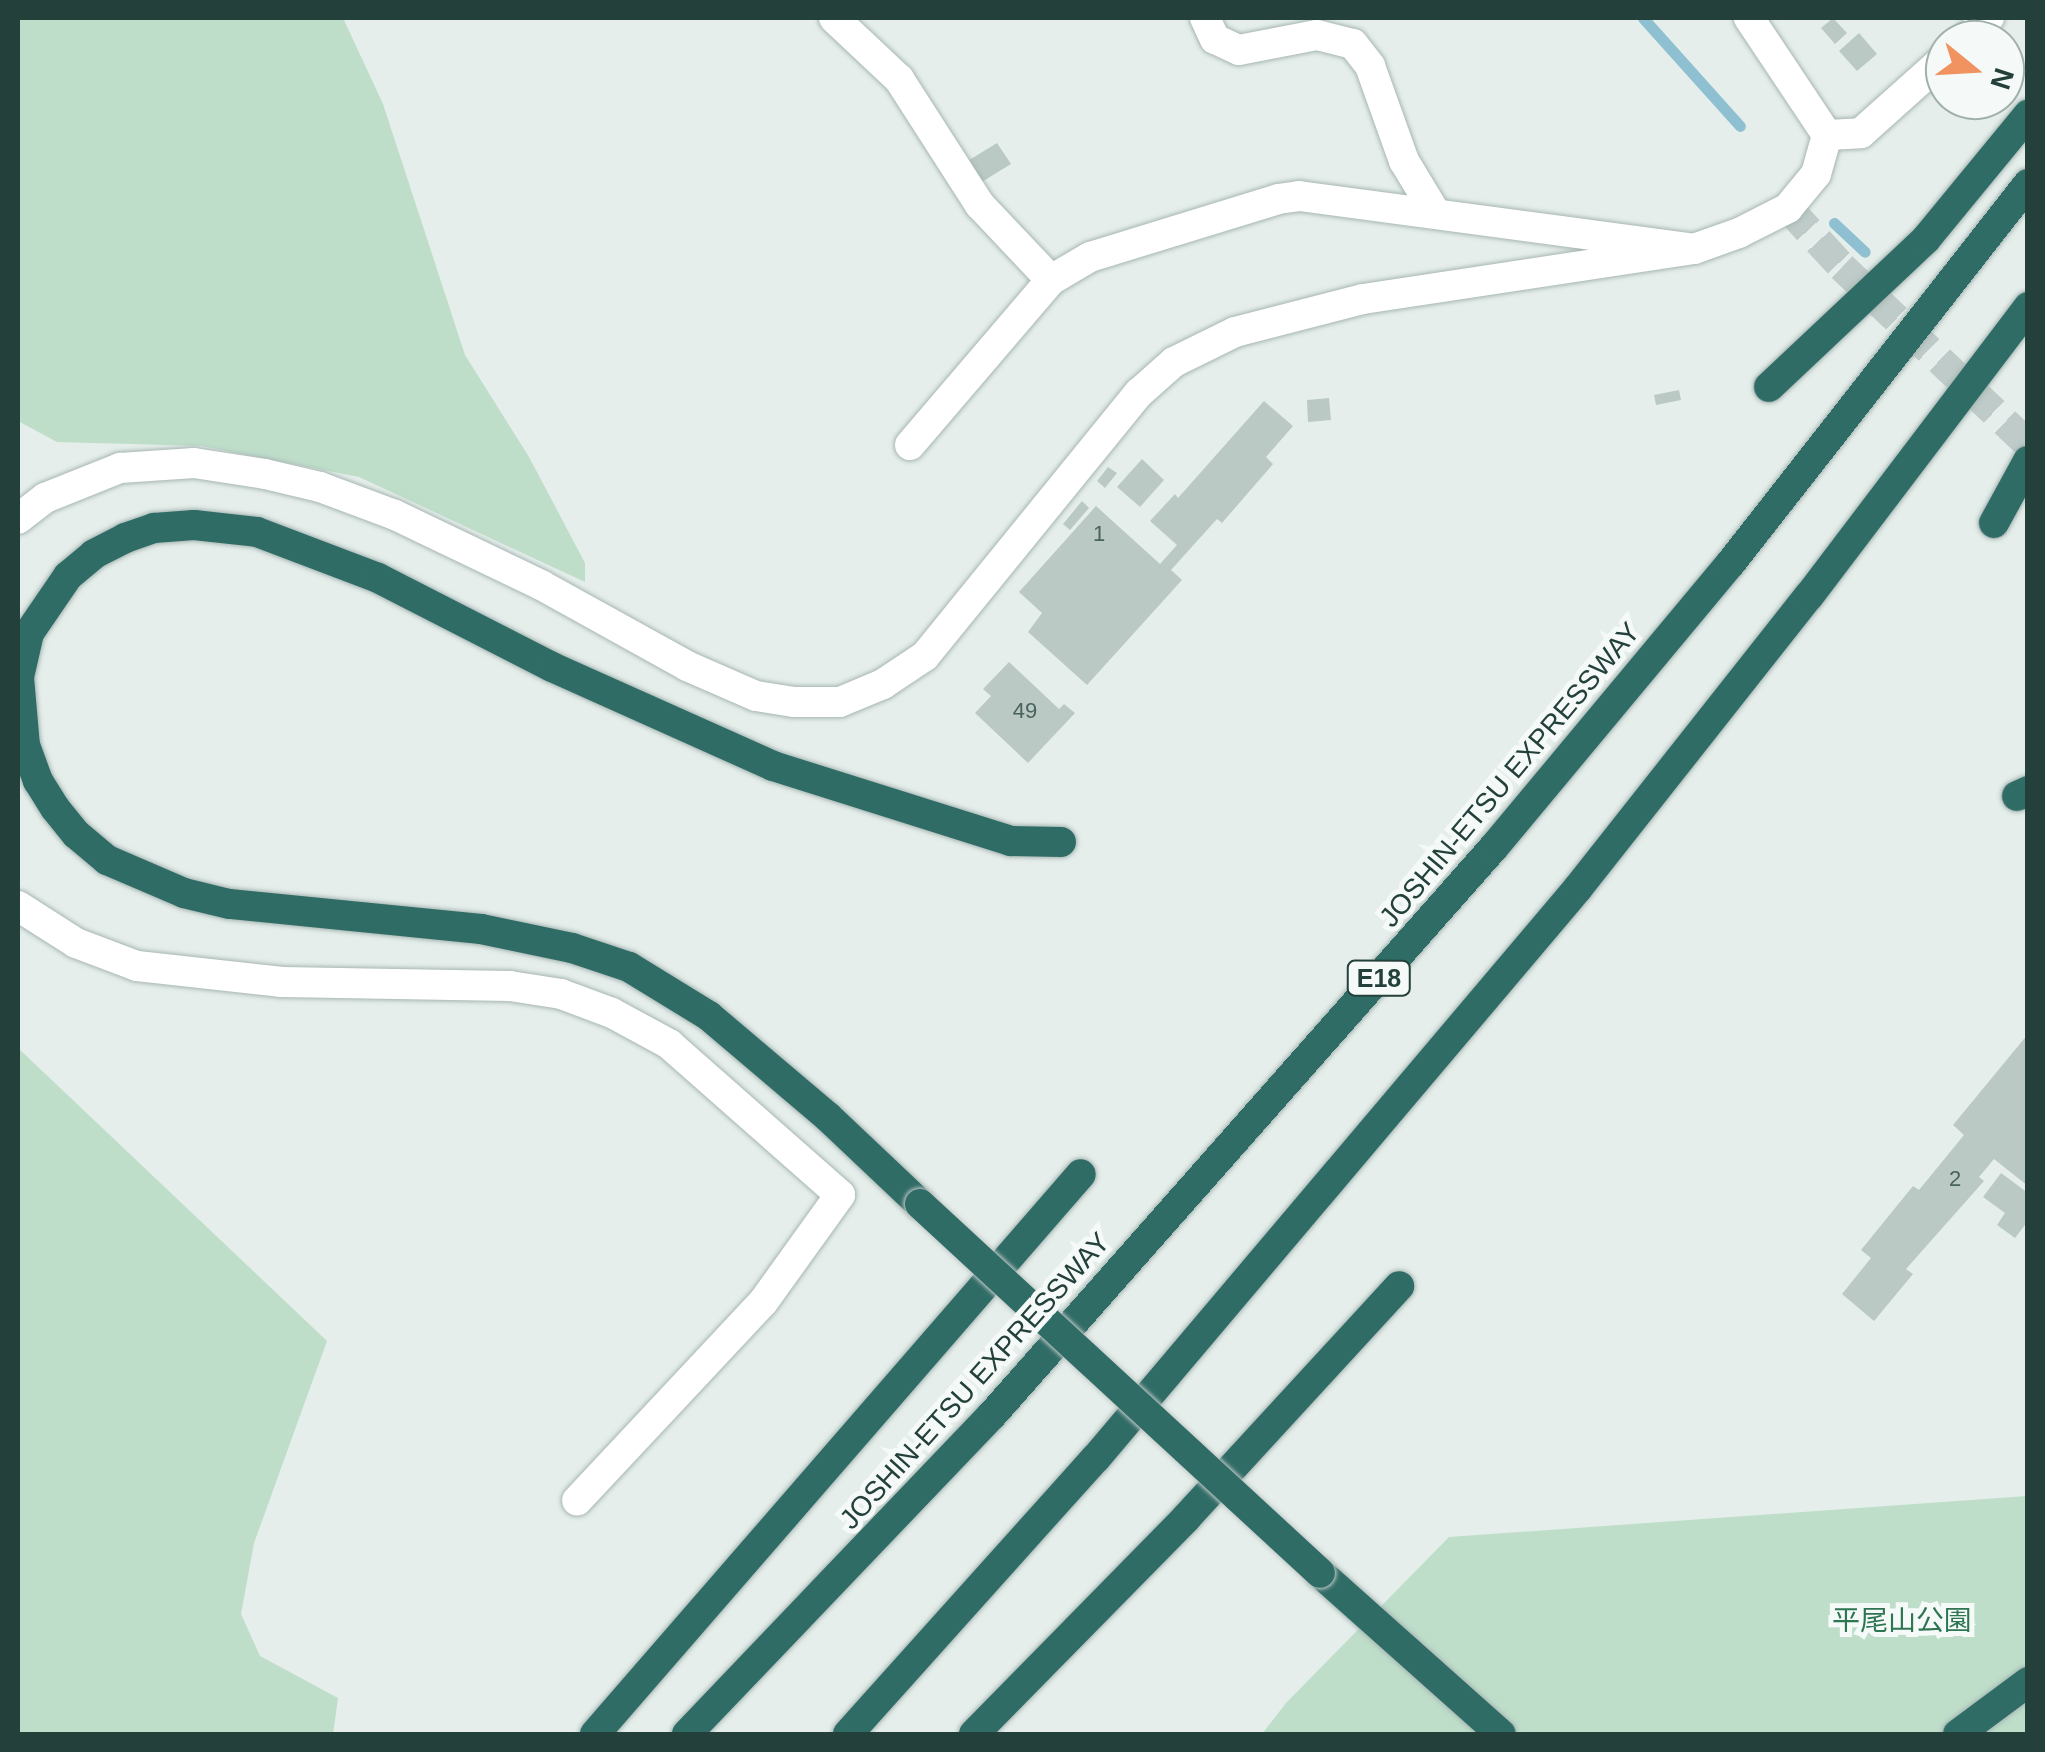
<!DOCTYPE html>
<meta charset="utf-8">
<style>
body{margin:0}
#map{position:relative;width:2045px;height:1752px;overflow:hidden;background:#e5eeeb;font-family:Arial,"Noto Sans JP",sans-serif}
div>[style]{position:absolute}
.green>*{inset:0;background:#bedeca}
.stream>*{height:11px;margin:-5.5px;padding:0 5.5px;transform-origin:5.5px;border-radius:5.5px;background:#8ec0d1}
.building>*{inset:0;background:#bac9c4}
.minor-tunnel>*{height:30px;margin-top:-15px;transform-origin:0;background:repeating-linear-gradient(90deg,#becbc8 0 30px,transparent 0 45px)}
.roads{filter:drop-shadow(0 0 2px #a7b6b3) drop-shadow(0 0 2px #a7b6b3)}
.minor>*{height:30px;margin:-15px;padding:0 15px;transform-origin:15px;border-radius:15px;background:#fff}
.highway>*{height:30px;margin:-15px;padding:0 15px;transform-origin:15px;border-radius:15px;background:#306c66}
.bridges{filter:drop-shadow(0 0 2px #c2cac8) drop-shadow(0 0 2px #c2cac8)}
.highway-bridge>*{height:30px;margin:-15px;padding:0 15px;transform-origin:15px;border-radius:15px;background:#306c66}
span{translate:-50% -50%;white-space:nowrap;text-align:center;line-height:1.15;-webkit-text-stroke:10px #f5faf8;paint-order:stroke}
.number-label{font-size:22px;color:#4a625d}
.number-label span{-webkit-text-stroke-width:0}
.shield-label span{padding:2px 8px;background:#f5faf8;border:2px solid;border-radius:8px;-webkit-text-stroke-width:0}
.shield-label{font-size:25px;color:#24403b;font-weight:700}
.street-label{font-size:28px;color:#24403b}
.park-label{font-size:28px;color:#2e7652}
.frame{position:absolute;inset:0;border:20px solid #24403b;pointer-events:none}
.north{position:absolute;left:1925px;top:20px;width:100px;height:100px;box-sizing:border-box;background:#f5faf8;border:2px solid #a1b0ac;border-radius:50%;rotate:108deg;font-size:28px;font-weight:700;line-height:40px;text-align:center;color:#24403b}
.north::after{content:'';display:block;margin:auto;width:35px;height:45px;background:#f09361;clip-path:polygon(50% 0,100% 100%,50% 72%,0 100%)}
</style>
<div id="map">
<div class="green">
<i style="clip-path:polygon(18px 18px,343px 18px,383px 104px,465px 355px,529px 457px,585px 563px,585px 582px,359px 477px,202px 446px,57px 442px,18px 421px)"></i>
<i style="clip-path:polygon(18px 1048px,327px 1341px,254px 1543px,241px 1614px,260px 1656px,338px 1698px,333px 1734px,18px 1734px)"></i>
<i style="clip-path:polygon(2027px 1496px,2027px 1734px,1262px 1734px,1286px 1703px,1449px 1537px)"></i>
</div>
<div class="stream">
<i style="left:1643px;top:18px;width:145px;rotate:48.1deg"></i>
<i style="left:1834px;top:223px;width:42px;rotate:43.1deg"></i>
</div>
<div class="building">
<i style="clip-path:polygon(1833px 18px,1847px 33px,1835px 44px,1821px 28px)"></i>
<i style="clip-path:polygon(1859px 33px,1877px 54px,1857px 71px,1839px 51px)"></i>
<i style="clip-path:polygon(997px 143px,1011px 164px,980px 183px,966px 162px)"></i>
<i style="clip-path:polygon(1679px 390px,1681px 400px,1656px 405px,1654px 395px)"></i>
<i style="clip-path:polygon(1329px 398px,1331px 420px,1308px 422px,1307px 400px)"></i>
<i style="clip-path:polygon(1264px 401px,1293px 426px,1266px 457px,1273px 464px,1222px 523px,1217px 519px,1171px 570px,1182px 580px,1087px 685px,1028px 632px,1042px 613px,1019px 592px,1096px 506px,1160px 564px,1177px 545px,1150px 521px,1175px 494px,1178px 498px)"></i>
<i style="clip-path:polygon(1142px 459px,1164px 480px,1140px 507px,1117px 487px)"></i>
<i style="clip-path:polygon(1108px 467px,1117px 473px,1105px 488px,1097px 481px)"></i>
<i style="clip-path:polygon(1082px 501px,1089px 508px,1070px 530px,1063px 524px)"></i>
<i style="clip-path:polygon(1009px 662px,1059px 709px,1064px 704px,1075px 713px,1028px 763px,975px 713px,991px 696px,983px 689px)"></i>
<i style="clip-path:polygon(2028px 1034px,2028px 1186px,1994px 1159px,1979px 1177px,1984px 1181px,1906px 1269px,1913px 1274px,1874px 1321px,1842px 1294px,1871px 1258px,1861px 1250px,1913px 1186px,1919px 1190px,1964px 1135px,1953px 1125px)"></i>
<i style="clip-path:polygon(2001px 1173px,2028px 1193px,2028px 1221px,2015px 1238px,1997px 1225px,2005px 1213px,1983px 1197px)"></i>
</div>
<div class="minor-tunnel">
<i style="left:1788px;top:208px;width:80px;rotate:47.5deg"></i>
<i style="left:1842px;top:267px;width:257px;rotate:43.6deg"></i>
</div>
<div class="roads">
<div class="minor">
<i style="left:834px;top:18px;width:89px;rotate:43.2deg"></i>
<i style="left:899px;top:79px;width:150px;rotate:57.3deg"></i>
<i style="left:980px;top:205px;width:103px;rotate:46.6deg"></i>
<i style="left:1205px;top:18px;width:23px;rotate:65deg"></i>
<i style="left:1215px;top:39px;width:26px;rotate:25deg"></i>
<i style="left:1239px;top:50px;width:79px;rotate:-10.9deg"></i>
<i style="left:1317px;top:35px;width:37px;rotate:14deg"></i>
<i style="left:1353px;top:44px;width:28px;rotate:52deg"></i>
<i style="left:1370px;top:66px;width:101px;rotate:70.3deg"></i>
<i style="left:1404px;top:161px;width:62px;rotate:58.9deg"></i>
<i style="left:1965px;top:40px;width:33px;rotate:-43deg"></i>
<i style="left:1827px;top:135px;width:34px;rotate:-3deg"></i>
<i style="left:1861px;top:133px;width:113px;rotate:-41.8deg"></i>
<i style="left:910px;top:445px;width:217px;rotate:-49.5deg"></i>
<i style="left:1051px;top:280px;width:45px;rotate:-30.5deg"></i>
<i style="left:1090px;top:257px;width:197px;rotate:-17.1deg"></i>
<i style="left:1278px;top:199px;width:21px;rotate:-8deg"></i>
<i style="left:1299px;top:196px;width:399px;rotate:7.6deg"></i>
<i style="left:1694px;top:249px;width:48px;rotate:-19.6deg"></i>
<i style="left:1739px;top:233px;width:55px;rotate:-27deg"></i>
<i style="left:1788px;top:208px;width:44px;rotate:-50.5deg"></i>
<i style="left:1816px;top:174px;width:41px;rotate:-74.2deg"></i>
<i style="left:1827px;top:135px;width:141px;rotate:-123.7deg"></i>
<i style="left:18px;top:519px;width:34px;rotate:-38deg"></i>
<i style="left:45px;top:498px;width:81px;rotate:-21.8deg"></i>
<i style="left:120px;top:468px;width:74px;rotate:-3.9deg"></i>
<i style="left:194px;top:463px;width:72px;rotate:8.8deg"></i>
<i style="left:265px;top:474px;width:57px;rotate:13.3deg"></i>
<i style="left:320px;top:487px;width:80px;rotate:20.5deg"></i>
<i style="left:395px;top:515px;width:162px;rotate:25.6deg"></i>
<i style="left:541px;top:585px;width:167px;rotate:29deg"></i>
<i style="left:687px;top:666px;width:75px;rotate:23.5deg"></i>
<i style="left:756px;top:696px;width:39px;rotate:9deg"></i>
<i style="left:795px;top:702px;width:45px"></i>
<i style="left:840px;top:702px;width:47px;rotate:-22.7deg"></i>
<i style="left:883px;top:684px;width:50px;rotate:-33.7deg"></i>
<i style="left:925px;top:656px;width:339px;rotate:-50.9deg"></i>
<i style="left:1139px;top:393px;width:47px;rotate:-41.5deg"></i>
<i style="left:1174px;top:362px;width:68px;rotate:-26.2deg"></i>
<i style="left:1235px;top:332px;width:132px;rotate:-14.5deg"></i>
<i style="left:1363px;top:299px;width:335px;rotate:-8.6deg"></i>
<i style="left:18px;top:906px;width:69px;rotate:32.5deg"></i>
<i style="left:76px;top:943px;width:65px;rotate:20.7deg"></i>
<i style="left:137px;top:966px;width:146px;rotate:6.3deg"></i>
<i style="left:282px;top:982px;width:228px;rotate:1deg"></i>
<i style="left:510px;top:986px;width:52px;rotate:8.9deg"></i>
<i style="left:561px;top:994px;width:54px;rotate:20.4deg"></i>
<i style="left:612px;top:1013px;width:65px;rotate:28.5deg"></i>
<i style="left:669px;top:1044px;width:228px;rotate:41.4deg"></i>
<i style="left:840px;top:1195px;width:132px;rotate:125.7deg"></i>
<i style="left:763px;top:1302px;width:272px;rotate:133.1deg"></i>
</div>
<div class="highway">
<i style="left:1769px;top:387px;width:216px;rotate:-43.3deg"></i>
<i style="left:1926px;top:239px;width:161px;rotate:-50.6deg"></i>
<i style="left:1994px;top:523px;width:71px;rotate:-61.3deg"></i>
<i style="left:2017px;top:796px;width:12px;rotate:-24deg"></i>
<i style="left:920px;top:1204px;width:127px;rotate:-136.6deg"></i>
<i style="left:828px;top:1117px;width:156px;rotate:-139.7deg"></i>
<i style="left:709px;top:1016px;width:94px;rotate:-148.5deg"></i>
<i style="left:629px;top:967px;width:60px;rotate:-161.6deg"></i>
<i style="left:572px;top:948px;width:93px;rotate:-168.2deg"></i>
<i style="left:481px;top:929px;width:253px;rotate:-174.3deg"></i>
<i style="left:229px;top:904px;width:46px;rotate:-166.3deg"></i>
<i style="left:184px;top:893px;width:84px;rotate:-156.8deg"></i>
<i style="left:107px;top:860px;width:40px;rotate:-140deg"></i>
<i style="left:76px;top:834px;width:33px;rotate:-129deg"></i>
<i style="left:55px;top:808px;width:32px;rotate:-122deg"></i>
<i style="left:38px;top:781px;width:37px;rotate:-110deg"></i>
<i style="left:25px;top:746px;width:69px;rotate:-95deg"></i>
<i style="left:19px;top:677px;width:45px;rotate:-77.2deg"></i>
<i style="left:29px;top:633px;width:69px;rotate:-55.6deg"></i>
<i style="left:68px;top:576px;width:34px;rotate:-40deg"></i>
<i style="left:94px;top:554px;width:35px;rotate:-27deg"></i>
<i style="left:125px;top:538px;width:31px;rotate:-19deg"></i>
<i style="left:154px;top:528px;width:40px;rotate:-4.3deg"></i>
<i style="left:194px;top:525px;width:63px;rotate:6.3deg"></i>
<i style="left:257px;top:532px;width:129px;rotate:20.8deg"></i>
<i style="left:378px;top:578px;width:195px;rotate:27.1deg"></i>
<i style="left:552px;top:667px;width:242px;rotate:24.1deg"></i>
<i style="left:773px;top:766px;width:250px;rotate:17.5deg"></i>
<i style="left:1011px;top:841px;width:50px;rotate:1.1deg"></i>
<i style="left:1320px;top:1573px;width:242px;rotate:41.7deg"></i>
<i style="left:595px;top:1734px;width:741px;rotate:-49.05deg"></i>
<i style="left:687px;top:1734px;width:441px;rotate:-46.3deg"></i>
<i style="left:992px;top:1415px;width:758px;rotate:-48.53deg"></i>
<i style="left:1494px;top:847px;width:368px;rotate:-50.2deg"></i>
<i style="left:1730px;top:564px;width:483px;rotate:-51.9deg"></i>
<i style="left:848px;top:1734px;width:371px;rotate:-48.1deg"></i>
<i style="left:1096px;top:1458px;width:746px;rotate:-49.78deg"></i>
<i style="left:1578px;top:888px;width:372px;rotate:-51.7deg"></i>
<i style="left:1809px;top:596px;width:363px;rotate:-52.8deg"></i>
<i style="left:974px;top:1734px;width:303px;rotate:-45.5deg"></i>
<i style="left:1186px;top:1518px;width:315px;rotate:-47.4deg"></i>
<i style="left:1958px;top:1734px;width:87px;rotate:-36.6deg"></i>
</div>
</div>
<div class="bridges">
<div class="highway-bridge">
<i style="left:920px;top:1204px;width:544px;rotate:42.69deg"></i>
</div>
</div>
<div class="number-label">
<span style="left:1099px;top:534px">1</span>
<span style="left:1025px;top:711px">49</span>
<span style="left:1955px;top:1179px">2</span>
</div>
<div class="shield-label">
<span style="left:1379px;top:978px">E18</span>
</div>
<div class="street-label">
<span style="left:1510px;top:775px;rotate:-50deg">JOSHIN-ETSU EXPRESSWAY</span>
<span style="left:975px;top:1381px;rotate:-48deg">JOSHIN-ETSU EXPRESSWAY</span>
</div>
<div class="park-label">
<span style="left:1902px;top:1621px">平尾山公園</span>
</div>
<div class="frame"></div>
<div class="north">N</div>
</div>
